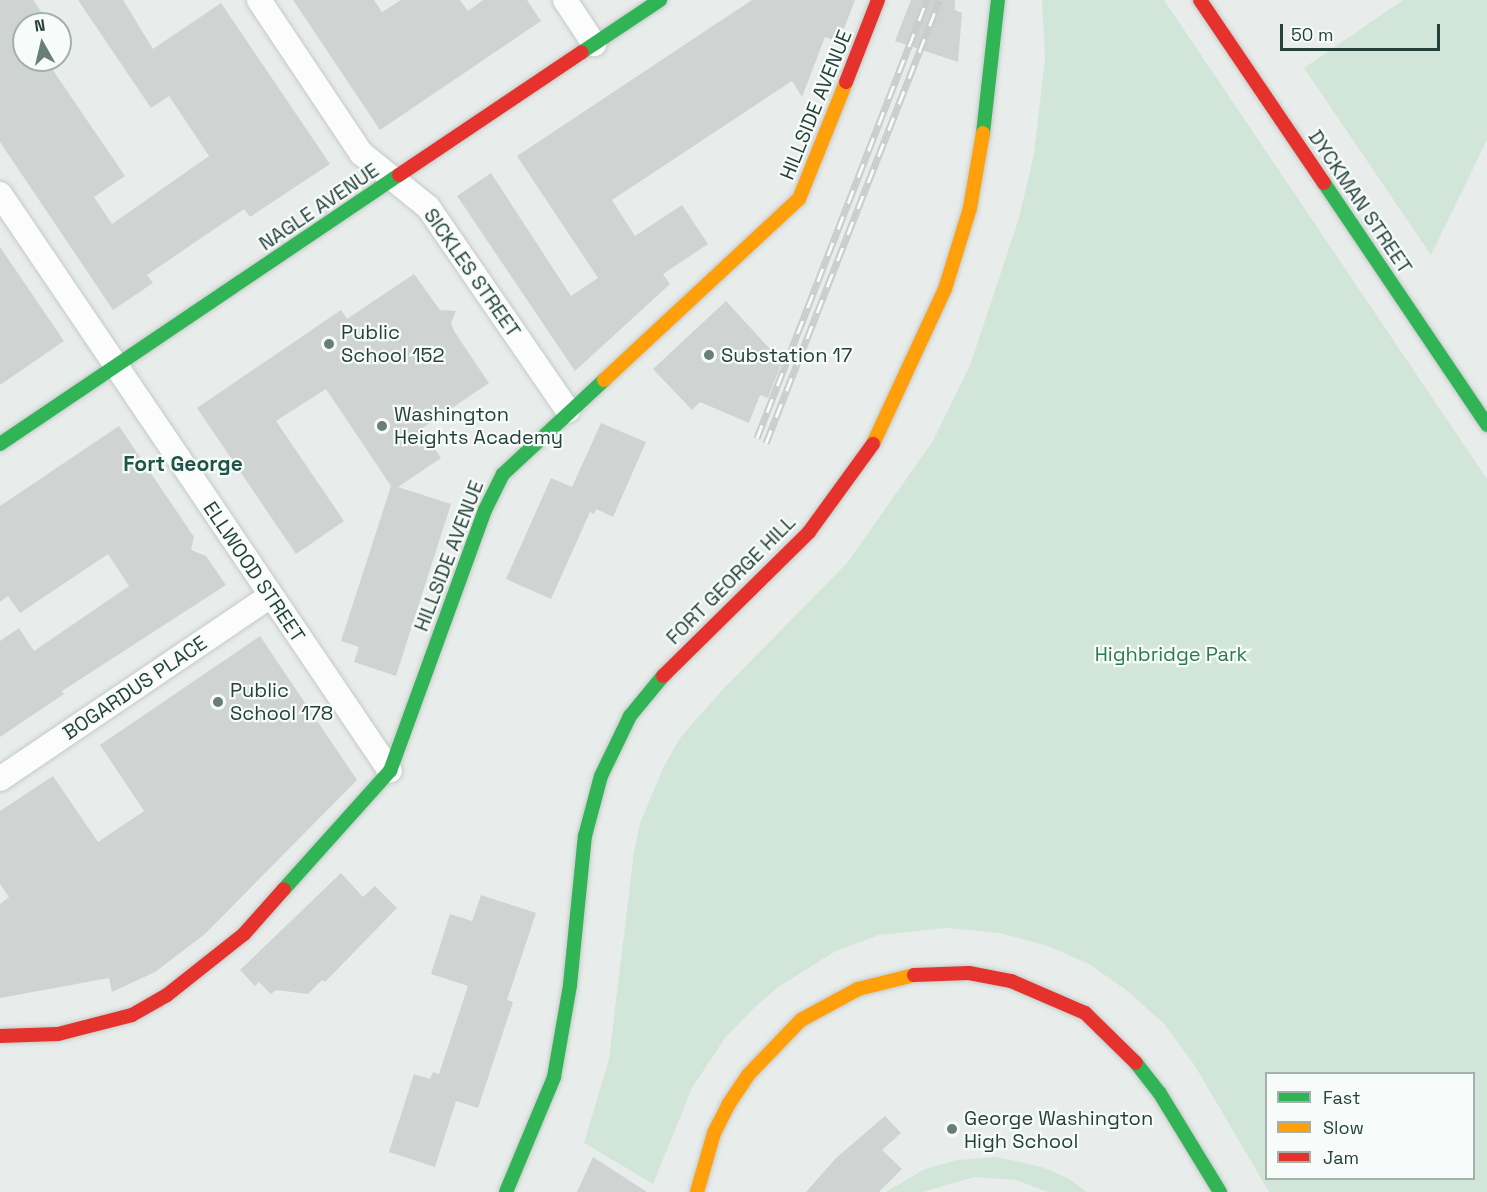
<!DOCTYPE html>
<style>
body{margin:0}
#map{position:relative;width:1487px;height:1192px;overflow:hidden;background:#e8edeb;font-family:"Space Grotesk",sans-serif}
div>[style]{position:absolute}
.green>*{inset:0;background:#d1e6d8}
.building>*{inset:0;background:#cfd4d2}
.roads{filter:drop-shadow(0 0 2px #c5cac8) drop-shadow(0 0 2px #c5cac8)}
.street>*{height:24px;margin:-12px;padding:0 12px;transform-origin:12px;border-radius:12px;background:#fcfcfc}
.fast>*{height:14px;margin:-7px;padding:0 7px;transform-origin:7px;border-radius:7px;background:#30b455}
.slow>*{height:14px;margin:-7px;padding:0 7px;transform-origin:7px;border-radius:7px;background:#ff9f0a}
.jam>*{height:14px;margin:-7px;padding:0 7px;transform-origin:7px;border-radius:7px;background:#e5322d}
.rail>*{height:7px;margin-top:-3.5px;transform-origin:0;background:repeating-linear-gradient(90deg,#f7fbf9 0 14px,#c9cdcc 0 28px);box-sizing:border-box;border-block:2px solid #c9cdcc}
.dots>*{width:16px;height:16px;translate:-50% -50%;box-sizing:border-box;border:3px solid #f7fbf9;border-radius:50%}
span{translate:-50% -50%;white-space:nowrap;text-align:center;line-height:1.15;-webkit-text-stroke:4.5px #f7fbf9;paint-order:stroke}
.street-label{font-size:20px;color:#24423a}
.poi-label{font-size:20px;color:#24423a}
.left{translate:0 -50%;text-align:left}
.park-label{font-size:20px;color:#2d7a4b}
.neighbourhood-label{font-size:21px;color:#1f5548;font-weight:700}
.legend{position:absolute;left:1265px;top:1072px;width:210px;height:108px;box-sizing:border-box;background:#f7fbf9;border:2px solid #a3b1ad;margin:0;padding:8px 10px;list-style:none;font-size:18px;color:#24423a}
.legend li{display:flex;align-items:center;gap:12px;height:30px}
.legend b{width:30px;border:2px solid #a3b1ad}
.north{position:absolute;left:12px;top:12px;width:60px;height:60px;box-sizing:border-box;background:#f7fbf9;border:2px solid #a3b1ad;border-radius:50%;rotate:352deg;font-size:16px;font-weight:700;line-height:24px;text-align:center;color:#24423a}
.north::after{content:'';display:block;margin:auto;width:21px;height:27px;background:#697e78;clip-path:polygon(50% 0,100% 100%,50% 72%,0 100%)}
.scale{position:absolute;left:1280px;top:24px;width:160px;height:27px;box-sizing:border-box;border:3px solid #24423a;border-top:0;padding-left:8px;font-size:18px;line-height:21px;white-space:nowrap;color:#24423a;-webkit-text-stroke:4px #f7fbf9;paint-order:stroke}
</style>
<div id="map">
<div class="green">
<i style="clip-path:polygon(evenodd,1042px 0,1164px 0,1487px 479px,1487px 1192px,1269px 1192px,1195px 1066px,1164px 1024px,1129px 992px,1089px 964px,1048px 946px,1000px 933px,947px 928px,879px 935px,834px 952px,778px 987px,752px 1010px,725px 1038px,692px 1088px,653px 1184px,584px 1143px,609px 1059px,634px 852px,640px 823px,664px 766px,680px 738px,724px 688px,847px 563px,933px 441px,970px 365px,1019px 218px,1034px 154px,1045px 58px,1042px 0,1266px 1074px,1474px 1074px,1474px 1178px,1266px 1178px,1266px 1074px)"></i>
<i style="clip-path:polygon(1403px 0,1487px 0,1487px 140px,1431px 255px,1304px 68px)"></i>
<i style="clip-path:polygon(996px 1157px,1042px 1167px,1068px 1178px,1087px 1192px,1048px 1192px,1016px 1180px,975px 1177px,922px 1192px,886px 1192px,925px 1169px,958px 1160px)"></i>
</div>
<div class="building">
<i style="clip-path:polygon(0 0,33px 0,50px 24px,24px 24px,24px 60px,46px 60px,125px 176px,94px 197px,112px 224px,209px 156px,169px 96px,151px 108px,78px 0,123px 0,153px 49px,221px 3px,330px 164px,250px 217px,244px 209px,147px 275px,153px 283px,113px 310px,0 142px)"></i>
<i style="clip-path:polygon(293px 0,374px 0,382px 12px,401px 0,460px 0,468px 11px,483px 0,527px 0,541px 21px,380px 130px)"></i>
<i style="clip-path:polygon(752px 0,855px 0,839px 42px,825px 37px,802px 97px,792px 81px,612px 200px,635px 236px,682px 205px,708px 244px,663px 274px,670px 284px,575px 371px,457px 196px,491px 173px,571px 296px,598px 278px,517px 156px)"></i>
<i style="clip-path:polygon(911px 0,955px 0,955px 10px,962px 13px,958px 62px,895px 41px)"></i>
<i style="clip-path:polygon(0 247px,64px 341px,0 385px)"></i>
<i style="clip-path:polygon(414px 274px,440px 310px,456px 311px,451px 323px,454px 331px,489px 383px,421px 429px,441px 458px,398px 487px,451px 504px,396px 676px,354px 662px,359px 647px,341px 641px,391px 486px,326px 389px,276px 421px,344px 521px,296px 554px,197px 408px,341px 310px,347px 319px)"></i>
<i style="clip-path:polygon(726px 301px,782px 362px,768px 398px,760px 395px,749px 423px,700px 402px,692px 410px,653px 369px)"></i>
<i style="clip-path:polygon(601px 423px,646px 442px,613px 517px,596px 509px,594px 514px,590px 512px,551px 599px,506px 579px,551px 478px,572px 487px)"></i>
<i style="clip-path:polygon(119px 426px,194px 537px,191px 550px,206px 556px,226px 585px,62px 691px,64px 694px,0 737px,0 641px,19px 628px,34px 651px,129px 586px,108px 554px,20px 613px,8px 596px,0 602px,0 506px)"></i>
<i style="clip-path:polygon(260px 636px,357px 780px,205px 934px,155px 972px,112px 992px,109px 978px,0 998px,0 904px,9px 897px,0 884px,0 811px,53px 776px,98px 842px,144px 811px,100px 745px)"></i>
<i style="clip-path:polygon(341px 873px,363px 897px,375px 886px,397px 908px,325px 982px,322px 980px,308px 994px,276px 990px,271px 994px,259px 982px,255px 986px,240px 970px)"></i>
<i style="clip-path:polygon(481px 895px,536px 913px,507px 1000px,513px 1002px,478px 1108px,456px 1101px,435px 1167px,389px 1152px,414px 1074px,430px 1079px,433px 1072px,439px 1074px,468px 986px,431px 974px,450px 914px,472px 921px)"></i>
<i style="clip-path:polygon(885px 1116px,901px 1133px,882px 1150px,902px 1169px,879px 1192px,806px 1192px,836px 1158px)"></i>
<i style="clip-path:polygon(593px 1157px,647px 1192px,577px 1192px)"></i>
</div>
<div class="roads">
<div class="street">
<i style="left:259px;top:0;width:184px;rotate:56.3deg"></i>
<i style="left:361px;top:153px;width:86px;rotate:38.9deg"></i>
<i style="left:428px;top:207px;width:247px;rotate:55.5deg"></i>
<i style="left:565px;top:0;width:53px;rotate:56.6deg"></i>
<i style="left:0;top:194px;width:696px;rotate:55.94deg"></i>
<i style="left:0;top:779px;width:326px;rotate:-34.1deg"></i>
</div>
<div class="fast">
<i style="left:582px;top:52px;width:94px;rotate:-33.7deg"></i>
<i style="left:983px;top:133px;width:134px;rotate:-83.6deg"></i>
<i style="left:1324px;top:183px;width:292px;rotate:56deg"></i>
<i style="left:0;top:444px;width:481px;rotate:-34deg"></i>
<i style="left:284px;top:889px;width:159px;rotate:-48.1deg"></i>
<i style="left:390px;top:771px;width:278px;rotate:-70deg"></i>
<i style="left:485px;top:510px;width:40px;rotate:-63.4deg"></i>
<i style="left:503px;top:474px;width:138px;rotate:-42.9deg"></i>
<i style="left:1136px;top:1063px;width:37px;rotate:52deg"></i>
<i style="left:1159px;top:1092px;width:117px;rotate:58.6deg"></i>
<i style="left:506px;top:1192px;width:125px;rotate:-67.3deg"></i>
<i style="left:554px;top:1077px;width:93px;rotate:-80.1deg"></i>
<i style="left:570px;top:985px;width:150px;rotate:-84.3deg"></i>
<i style="left:585px;top:836px;width:62px;rotate:-75.1deg"></i>
<i style="left:601px;top:776px;width:67px;rotate:-64.2deg"></i>
<i style="left:630px;top:716px;width:52px;rotate:-50.5deg"></i>
</div>
<div class="slow">
<i style="left:604px;top:380px;width:266px;rotate:-42.9deg"></i>
<i style="left:799px;top:199px;width:126px;rotate:-68.1deg"></i>
<i style="left:873px;top:444px;width:171px;rotate:-65.1deg"></i>
<i style="left:945px;top:289px;width:85px;rotate:-72.8deg"></i>
<i style="left:970px;top:208px;width:76px;rotate:-80.2deg"></i>
<i style="left:697px;top:1192px;width:61px;rotate:-73.9deg"></i>
<i style="left:714px;top:1133px;width:31px;rotate:-63deg"></i>
<i style="left:728px;top:1105px;width:36px;rotate:-56deg"></i>
<i style="left:748px;top:1075px;width:76px;rotate:-46.1deg"></i>
<i style="left:801px;top:1020px;width:65px;rotate:-28.5deg"></i>
<i style="left:858px;top:989px;width:58px;rotate:-14deg"></i>
</div>
<div class="jam">
<i style="left:1200px;top:0;width:221px;rotate:55.9deg"></i>
<i style="left:846px;top:82px;width:88px;rotate:-68.7deg"></i>
<i style="left:399px;top:175px;width:220px;rotate:-33.9deg"></i>
<i style="left:663px;top:676px;width:205px;rotate:-44.6deg"></i>
<i style="left:809px;top:532px;width:109px;rotate:-54deg"></i>
<i style="left:914px;top:975px;width:55px;rotate:-2.1deg"></i>
<i style="left:969px;top:973px;width:43px;rotate:10.8deg"></i>
<i style="left:1011px;top:981px;width:81px;rotate:23.4deg"></i>
<i style="left:1085px;top:1013px;width:71px;rotate:44.4deg"></i>
<i style="left:0;top:1036px;width:58px;rotate:-2deg"></i>
<i style="left:58px;top:1034px;width:76px;rotate:-14.4deg"></i>
<i style="left:132px;top:1015px;width:40px;rotate:-29.7deg"></i>
<i style="left:167px;top:995px;width:98px;rotate:-38.4deg"></i>
<i style="left:244px;top:934px;width:60px;rotate:-48.4deg"></i>
</div>
</div>
<div class="rail">
<i style="left:757px;top:438px;width:470px;rotate:-68.8deg"></i>
<i style="left:766px;top:443px;width:476px;rotate:-68.6deg"></i>
</div>
<div class="dots">
<i style="left:329px;top:344px;background:#697e78"></i>
<i style="left:709px;top:355px;background:#697e78"></i>
<i style="left:382px;top:426px;background:#697e78"></i>
<i style="left:218px;top:702px;background:#697e78"></i>
<i style="left:952px;top:1129px;background:#697e78"></i>
</div>
<div class="street-label">
<span style="left:816px;top:105px;rotate:-68deg">HILLSIDE AVENUE</span>
<span style="left:1360px;top:202px;rotate:56deg">DYCKMAN STREET</span>
<span style="left:319px;top:207px;rotate:-34deg">NAGLE AVENUE</span>
<span style="left:472px;top:273px;rotate:55deg">SICKLES STREET</span>
<span style="left:449px;top:556px;rotate:-69deg">HILLSIDE AVENUE</span>
<span style="left:254px;top:572px;rotate:56deg">ELLWOOD STREET</span>
<span style="left:731px;top:580px;rotate:-45deg">FORT GEORGE HILL</span>
<span style="left:135px;top:688px;rotate:-34deg">BOGARDUS PLACE</span>
</div>
<div class="poi-label">
<span class="left" style="left:341px;top:344px">Public<br>School 152</span>
<span class="left" style="left:721px;top:355px">Substation 17</span>
<span class="left" style="left:394px;top:426px">Washington<br>Heights Academy</span>
<span class="left" style="left:230px;top:702px">Public<br>School 178</span>
<span class="left" style="left:964px;top:1130px">George Washington<br>High School</span>
</div>
<div class="park-label">
<span style="left:1171px;top:654px">Highbridge Park</span>
</div>
<div class="neighbourhood-label">
<span style="left:183px;top:464px">Fort George</span>
</div>
<ul class="legend">
<li><b style="height:8px;background:#30b455"></b>Fast</li>
<li><b style="height:8px;background:#ff9f0a"></b>Slow</li>
<li><b style="height:8px;background:#e5322d"></b>Jam</li>
</ul>
<div class="north">N</div>
<div class="scale">50 m</div>
</div>
